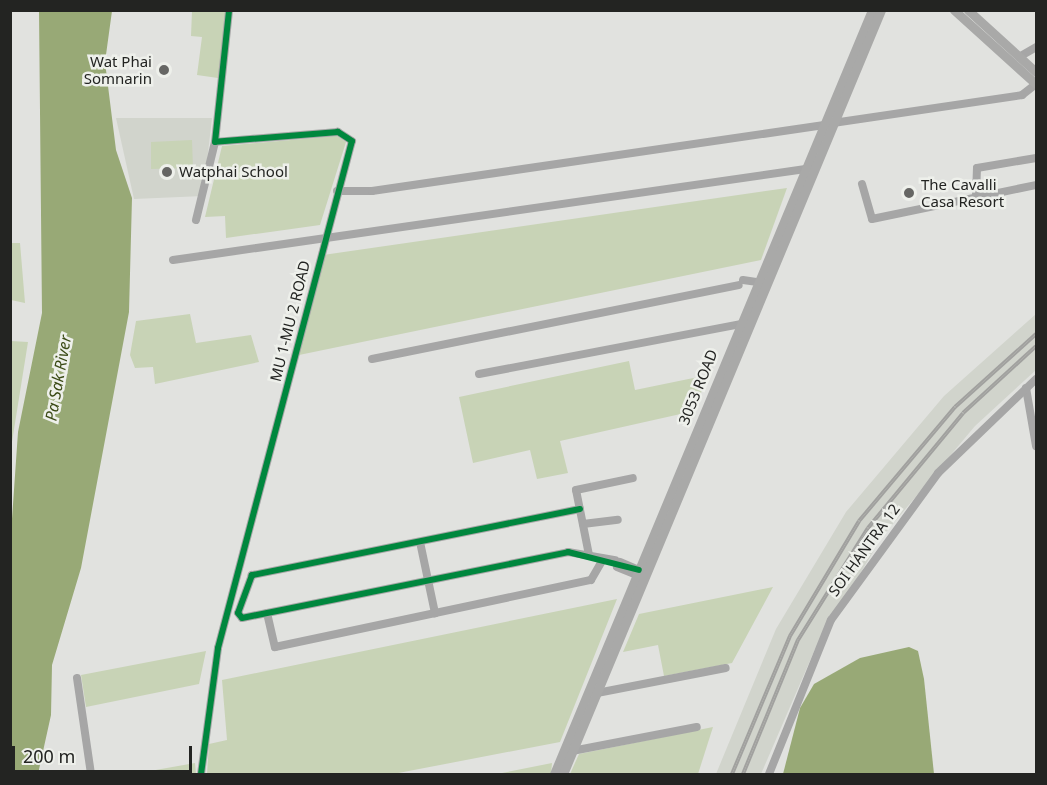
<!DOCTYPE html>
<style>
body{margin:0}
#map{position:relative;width:1047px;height:785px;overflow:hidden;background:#e1e2df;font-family:"Noto Sans",sans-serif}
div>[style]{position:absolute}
.built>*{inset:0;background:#d1d4cc}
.green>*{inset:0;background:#c8d3b6}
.water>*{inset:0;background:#98a976}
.minor>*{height:8px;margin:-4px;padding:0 4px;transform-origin:4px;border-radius:4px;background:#a6a6a6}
.major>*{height:9px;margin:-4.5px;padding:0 4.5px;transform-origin:4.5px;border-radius:4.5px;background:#a9a9a8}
.rail>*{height:4px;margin-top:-2px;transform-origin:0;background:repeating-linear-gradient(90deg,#eef0eb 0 4.5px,#a1a19f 0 9px);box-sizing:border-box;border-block:2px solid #a1a19f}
.cycleway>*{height:6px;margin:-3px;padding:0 3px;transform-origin:3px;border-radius:3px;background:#00873e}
.dots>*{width:16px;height:16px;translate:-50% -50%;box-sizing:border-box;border:3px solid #eef0eb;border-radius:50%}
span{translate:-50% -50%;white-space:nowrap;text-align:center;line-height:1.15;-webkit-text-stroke:5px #eef0eb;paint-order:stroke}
.poi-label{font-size:15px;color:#232422}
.right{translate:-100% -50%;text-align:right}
.left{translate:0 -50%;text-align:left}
.street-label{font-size:15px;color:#232422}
.water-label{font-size:16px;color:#3b4b16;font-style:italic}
.frame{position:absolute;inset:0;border:12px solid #232422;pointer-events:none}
.scale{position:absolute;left:12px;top:746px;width:180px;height:27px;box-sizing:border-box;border:3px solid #232422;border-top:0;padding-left:8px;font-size:18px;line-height:21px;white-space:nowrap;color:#232422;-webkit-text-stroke:4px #eef0eb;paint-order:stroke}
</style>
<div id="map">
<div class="built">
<i style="clip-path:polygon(116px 118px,212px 118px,203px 196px,134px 199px)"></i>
<i style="clip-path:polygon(1036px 314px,1036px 370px,975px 426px,882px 537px,815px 649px,761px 774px,716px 774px,776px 629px,846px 512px,944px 396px)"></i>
</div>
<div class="green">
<i style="clip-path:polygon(192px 11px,228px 11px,218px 78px,197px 75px,202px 37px,191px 36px)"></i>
<i style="clip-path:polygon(337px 136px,346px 142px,320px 225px,226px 238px,225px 216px,205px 217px,222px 146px)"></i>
<i style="clip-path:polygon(192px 140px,193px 168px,151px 169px,151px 142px)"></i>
<i style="clip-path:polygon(787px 188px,761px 260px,299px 355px,323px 255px)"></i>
<i style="clip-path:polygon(11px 243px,20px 243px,25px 303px,11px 300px)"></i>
<i style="clip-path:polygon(190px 314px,196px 343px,251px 335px,259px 362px,155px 384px,153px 367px,135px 368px,130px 355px,136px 321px)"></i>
<i style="clip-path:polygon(11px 341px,28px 342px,11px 448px,10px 341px)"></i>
<i style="clip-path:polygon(629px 361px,635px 390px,708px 375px,694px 411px,560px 441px,568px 473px,537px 479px,530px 450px,473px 463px,459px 397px)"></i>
<i style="clip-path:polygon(773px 587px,732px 663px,664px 676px,658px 645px,623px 652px,639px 614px)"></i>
<i style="clip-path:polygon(617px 599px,560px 742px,393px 774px,207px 774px,209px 744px,227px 740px,222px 680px)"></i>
<i style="clip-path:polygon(206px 651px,199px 684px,86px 707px,81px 675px)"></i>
<i style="clip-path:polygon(713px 727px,698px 774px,570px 774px,579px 754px)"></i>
<i style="clip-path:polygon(195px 763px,196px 774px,133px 774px)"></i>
<i style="clip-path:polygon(552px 763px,551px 774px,497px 774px)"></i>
</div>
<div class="water">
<i style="clip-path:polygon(39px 11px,112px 11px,105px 62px,116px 150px,132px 198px,129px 312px,81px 568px,52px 665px,51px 715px,38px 774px,11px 774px,11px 533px,18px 432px,42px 313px)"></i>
<i style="clip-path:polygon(909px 647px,918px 651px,924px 679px,934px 774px,783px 774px,800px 708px,814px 684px,860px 658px)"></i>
</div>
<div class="minor">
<i style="left:1019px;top:57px;width:20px;rotate:-30deg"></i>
<i style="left:833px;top:123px;width:191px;rotate:-8.4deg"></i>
<i style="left:1022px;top:95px;width:18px;rotate:-38deg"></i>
<i style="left:862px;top:184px;width:36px;rotate:74deg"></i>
<i style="left:872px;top:219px;width:167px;rotate:-11.7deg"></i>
<i style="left:337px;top:191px;width:35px"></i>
<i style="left:372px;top:191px;width:457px;rotate:-8.3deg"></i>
<i style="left:976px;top:196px;width:28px;rotate:-88deg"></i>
<i style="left:977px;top:168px;width:60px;rotate:-9.6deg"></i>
<i style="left:196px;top:220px;width:80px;rotate:-76.3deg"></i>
<i style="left:173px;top:260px;width:639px;rotate:-8.19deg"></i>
<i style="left:743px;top:280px;width:15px;rotate:8deg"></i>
<i style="left:372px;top:359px;width:374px;rotate:-11.4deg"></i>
<i style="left:479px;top:374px;width:266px;rotate:-10.8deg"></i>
<i style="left:1026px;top:388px;width:59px;rotate:80.2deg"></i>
<i style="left:580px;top:509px;width:335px;rotate:168.6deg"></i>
<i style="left:252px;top:575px;width:40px;rotate:110.2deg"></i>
<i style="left:238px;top:613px;width:6px;rotate:51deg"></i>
<i style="left:242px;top:618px;width:333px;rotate:-11.4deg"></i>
<i style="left:568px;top:552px;width:48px;rotate:9.7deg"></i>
<i style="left:583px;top:524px;width:35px;rotate:-7deg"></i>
<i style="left:420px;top:542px;width:73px;rotate:78.1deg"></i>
<i style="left:589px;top:555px;width:66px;rotate:-101.3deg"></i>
<i style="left:576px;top:490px;width:58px;rotate:-11.9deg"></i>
<i style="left:620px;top:562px;width:21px;rotate:23deg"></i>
<i style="left:617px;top:567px;width:22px;rotate:22deg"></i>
<i style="left:267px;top:613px;width:35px;rotate:77deg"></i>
<i style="left:275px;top:647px;width:323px;rotate:-12deg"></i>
<i style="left:591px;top:580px;width:24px;rotate:-60deg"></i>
<i style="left:77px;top:678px;width:97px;rotate:81.7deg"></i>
<i style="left:597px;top:693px;width:131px;rotate:-11deg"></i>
<i style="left:572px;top:751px;width:127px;rotate:-10.9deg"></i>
<i style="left:201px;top:774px;width:127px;rotate:-82.3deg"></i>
<i style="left:218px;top:648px;width:524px;rotate:-75.2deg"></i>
<i style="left:352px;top:141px;width:17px;rotate:-147deg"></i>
<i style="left:338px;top:132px;width:123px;rotate:175.4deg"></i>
<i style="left:215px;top:142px;width:133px;rotate:-83.9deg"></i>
<i style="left:769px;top:774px;width:166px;rotate:-68.1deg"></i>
<i style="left:831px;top:620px;width:182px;rotate:-53.9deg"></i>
<i style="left:938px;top:473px;width:136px;rotate:-43.8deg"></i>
</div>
<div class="major">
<i style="left:954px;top:10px;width:110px;rotate:42.1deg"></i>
<i style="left:968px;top:10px;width:92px;rotate:42.4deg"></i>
<i style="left:554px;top:774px;width:828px;rotate:-67.4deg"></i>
<i style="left:563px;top:774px;width:828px;rotate:-67.4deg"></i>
</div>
<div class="rail">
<i style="left:732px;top:774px;width:150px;rotate:-67.2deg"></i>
<i style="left:790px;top:636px;width:134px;rotate:-59deg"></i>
<i style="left:859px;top:521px;width:149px;rotate:-49.9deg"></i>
<i style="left:955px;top:407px;width:109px;rotate:-42deg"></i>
<i style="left:743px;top:774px;width:145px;rotate:-67.7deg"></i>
<i style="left:798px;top:640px;width:132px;rotate:-58deg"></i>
<i style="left:868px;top:528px;width:149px;rotate:-50.4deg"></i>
<i style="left:963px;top:413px;width:99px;rotate:-42.5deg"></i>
</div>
<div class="cycleway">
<i style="left:580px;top:509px;width:335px;rotate:168.6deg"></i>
<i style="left:252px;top:575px;width:40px;rotate:110.2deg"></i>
<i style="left:238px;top:613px;width:6px;rotate:51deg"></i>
<i style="left:242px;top:618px;width:333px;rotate:-11.4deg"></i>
<i style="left:568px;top:552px;width:73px;rotate:14.2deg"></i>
<i style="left:201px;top:774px;width:127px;rotate:-82.3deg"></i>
<i style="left:218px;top:648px;width:524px;rotate:-75.2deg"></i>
<i style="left:352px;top:141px;width:17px;rotate:-147deg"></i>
<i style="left:338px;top:132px;width:123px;rotate:175.4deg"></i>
<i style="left:215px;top:142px;width:133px;rotate:-83.9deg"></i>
</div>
<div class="dots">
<i style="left:164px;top:70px;background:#666664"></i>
<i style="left:167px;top:172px;background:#666664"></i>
<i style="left:909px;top:193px;background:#666664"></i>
</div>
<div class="poi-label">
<span class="right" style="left:152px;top:70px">Wat Phai<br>Somnarin</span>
<span class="left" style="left:179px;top:172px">Watphai School</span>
<span class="left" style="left:921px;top:193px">The Cavalli<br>Casa Resort</span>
</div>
<div class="street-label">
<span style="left:290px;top:321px;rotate:-76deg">MU 1-MU 2 ROAD</span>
<span style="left:698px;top:387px;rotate:-68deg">3053 ROAD</span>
<span style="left:864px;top:550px;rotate:-54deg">SOI HANTRA 12</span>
</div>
<div class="water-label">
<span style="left:58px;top:378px;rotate:-80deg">Pa Sak River</span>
</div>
<div class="frame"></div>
<div class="scale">200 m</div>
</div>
